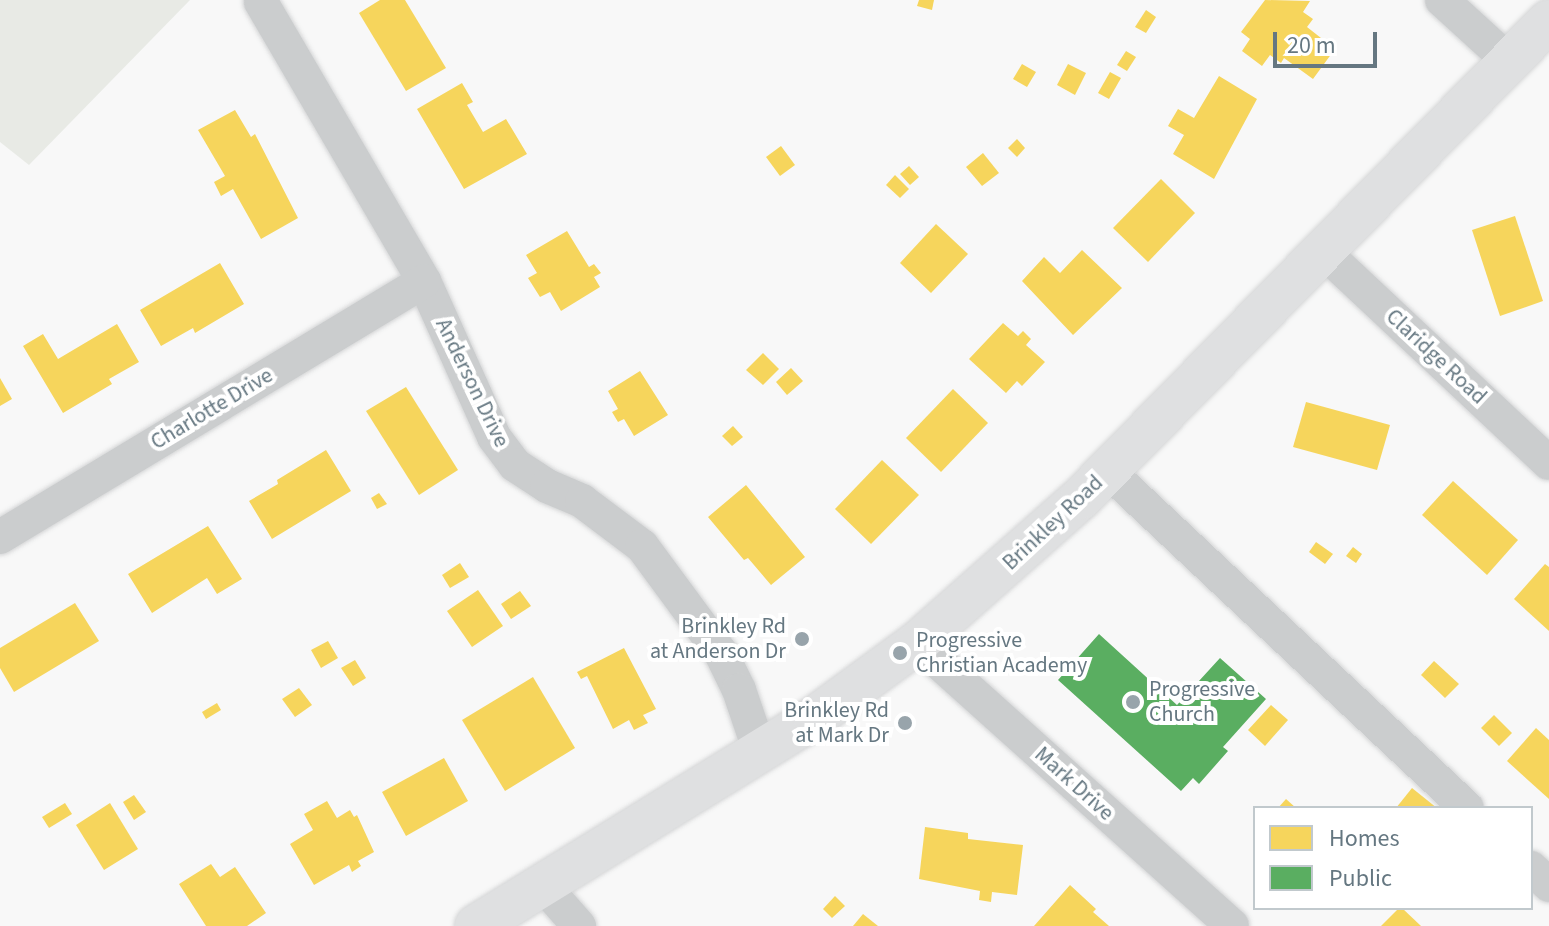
<!DOCTYPE html>
<style>
body{margin:0}
#map{position:relative;width:1549px;height:926px;overflow:hidden;background:#f8f8f8;font-family:"Source Sans 3",sans-serif}
div>[style]{position:absolute}
.green>*{inset:0;background:#e8eae5}
.homes>*{inset:0;background:#f6d55c}
.public>*{inset:0;background:#5aae61}
.roads{filter:drop-shadow(0 0 2px #d4d5d6) drop-shadow(0 0 2px #d4d5d6)}
.minor>*{height:34px;margin:-17px;padding:0 17px;transform-origin:17px;border-radius:17px;background:#cbcdce}
.major>*{height:42px;margin:-21px;padding:0 21px;transform-origin:21px;border-radius:21px;background:#dfe0e1}
.dots>*{width:22px;height:22px;translate:-50% -50%;box-sizing:border-box;border:4px solid #fff;border-radius:50%}
span{translate:-50% -50%;white-space:nowrap;text-align:center;line-height:1.15;-webkit-text-stroke:8px #fff;paint-order:stroke}
.street-label{font-size:22px;color:#657781}
.poi-label{font-size:22px;color:#657781}
.right{translate:-100% -50%;text-align:right}
.left{translate:0 -50%;text-align:left}
.legend{position:absolute;left:1253px;top:806px;width:280px;height:104px;box-sizing:border-box;background:#fff;border:2px solid #c1c9cd;margin:0;padding:10px 14px;list-style:none;font-size:24px;color:#657781}
.legend li{display:flex;align-items:center;gap:16px;height:40px}
.legend b{width:40px;border:2px solid #c1c9cd}
.scale{position:absolute;left:1273px;top:32px;width:104px;height:36px;box-sizing:border-box;border:4px solid #657781;border-top:0;padding-left:10px;font-size:24px;line-height:28px;white-space:nowrap;color:#657781;-webkit-text-stroke:6px #fff;paint-order:stroke}
</style>
<div id="map">
<div class="green">
<i style="clip-path:polygon(0 0,190px 0,29px 165px,0 142px)"></i>
</div>
<div class="homes">
<i style="clip-path:polygon(380px 0,405px 0,446px 68px,406px 91px,359px 13px)"></i>
<i style="clip-path:polygon(919px 0,934px 0,932px 10px,917px 6px)"></i>
<i style="clip-path:polygon(1265px 0,1310px 1px,1303px 12px,1313px 19px,1307px 27px,1335px 49px,1313px 79px,1284px 58px,1281px 63px,1270px 55px,1262px 66px,1242px 51px,1250px 39px,1241px 32px)"></i>
<i style="clip-path:polygon(1146px 10px,1156px 17px,1146px 33px,1135px 27px)"></i>
<i style="clip-path:polygon(1126px 51px,1136px 57px,1127px 71px,1117px 65px)"></i>
<i style="clip-path:polygon(1022px 64px,1036px 72px,1027px 87px,1013px 79px)"></i>
<i style="clip-path:polygon(1068px 64px,1086px 73px,1075px 95px,1057px 85px)"></i>
<i style="clip-path:polygon(1110px 72px,1121px 78px,1109px 99px,1098px 93px)"></i>
<i style="clip-path:polygon(1219px 76px,1257px 99px,1214px 179px,1173px 154px,1184px 135px,1168px 126px,1178px 109px,1194px 118px)"></i>
<i style="clip-path:polygon(462px 83px,473px 102px,467px 105px,483px 132px,506px 119px,527px 154px,464px 189px,417px 109px)"></i>
<i style="clip-path:polygon(235px 110px,251px 137px,255px 134px,298px 218px,261px 239px,233px 189px,221px 196px,214px 182px,225px 176px,198px 130px)"></i>
<i style="clip-path:polygon(1017px 139px,1025px 148px,1017px 157px,1008px 148px)"></i>
<i style="clip-path:polygon(781px 146px,795px 165px,780px 176px,766px 157px)"></i>
<i style="clip-path:polygon(983px 153px,999px 173px,982px 186px,966px 167px)"></i>
<i style="clip-path:polygon(909px 166px,919px 177px,910px 185px,900px 174px)"></i>
<i style="clip-path:polygon(895px 175px,909px 189px,900px 198px,886px 185px)"></i>
<i style="clip-path:polygon(1161px 179px,1195px 213px,1148px 262px,1113px 228px)"></i>
<i style="clip-path:polygon(1515px 216px,1543px 301px,1500px 316px,1472px 230px)"></i>
<i style="clip-path:polygon(936px 224px,968px 254px,931px 293px,900px 263px)"></i>
<i style="clip-path:polygon(567px 231px,589px 267px,594px 264px,601px 273px,594px 277px,600px 287px,561px 311px,550px 292px,540px 297px,528px 278px,537px 273px,526px 255px)"></i>
<i style="clip-path:polygon(1082px 250px,1122px 288px,1073px 335px,1022px 281px,1044px 257px,1060px 273px)"></i>
<i style="clip-path:polygon(220px 263px,244px 304px,195px 333px,193px 328px,161px 346px,140px 310px)"></i>
<i style="clip-path:polygon(1003px 323px,1018px 336px,1023px 331px,1031px 339px,1026px 345px,1045px 362px,1022px 386px,1017px 381px,1006px 393px,969px 359px)"></i>
<i style="clip-path:polygon(117px 324px,139px 362px,109px 379px,112px 384px,63px 413px,23px 346px,43px 334px,58px 359px)"></i>
<i style="clip-path:polygon(763px 353px,779px 369px,763px 385px,746px 370px)"></i>
<i style="clip-path:polygon(791px 368px,803px 381px,787px 395px,776px 382px)"></i>
<i style="clip-path:polygon(640px 371px,668px 415px,634px 436px,624px 419px,618px 422px,612px 412px,618px 409px,608px 391px)"></i>
<i style="clip-path:polygon(0 378px,12px 399px,0 406px)"></i>
<i style="clip-path:polygon(406px 387px,458px 470px,419px 495px,366px 411px)"></i>
<i style="clip-path:polygon(953px 389px,988px 423px,941px 472px,906px 438px)"></i>
<i style="clip-path:polygon(1306px 402px,1390px 425px,1377px 470px,1293px 447px)"></i>
<i style="clip-path:polygon(733px 426px,743px 437px,732px 446px,722px 436px)"></i>
<i style="clip-path:polygon(326px 450px,351px 491px,272px 539px,249px 501px,278px 484px,277px 480px)"></i>
<i style="clip-path:polygon(882px 460px,919px 495px,871px 544px,835px 509px)"></i>
<i style="clip-path:polygon(1453px 481px,1518px 540px,1487px 575px,1422px 515px)"></i>
<i style="clip-path:polygon(746px 485px,805px 557px,771px 585px,748px 558px,744px 560px,708px 517px)"></i>
<i style="clip-path:polygon(379px 493px,387px 504px,377px 509px,371px 498px)"></i>
<i style="clip-path:polygon(208px 526px,242px 579px,217px 594px,207px 578px,152px 613px,128px 574px)"></i>
<i style="clip-path:polygon(1316px 542px,1333px 554px,1325px 564px,1309px 552px)"></i>
<i style="clip-path:polygon(1353px 547px,1362px 554px,1356px 563px,1346px 556px)"></i>
<i style="clip-path:polygon(460px 563px,469px 577px,450px 588px,442px 575px)"></i>
<i style="clip-path:polygon(1545px 564px,1549px 567px,1549px 631px,1514px 599px)"></i>
<i style="clip-path:polygon(478px 590px,503px 626px,472px 647px,447px 611px)"></i>
<i style="clip-path:polygon(520px 591px,531px 606px,511px 619px,501px 604px)"></i>
<i style="clip-path:polygon(75px 603px,99px 641px,14px 692px,0 668px,0 648px)"></i>
<i style="clip-path:polygon(328px 641px,338px 658px,321px 668px,311px 650px)"></i>
<i style="clip-path:polygon(624px 648px,656px 709px,643px 715px,648px 723px,634px 730px,629px 720px,613px 729px,587px 676px,581px 679px,577px 672px)"></i>
<i style="clip-path:polygon(355px 660px,366px 678px,353px 686px,341px 668px)"></i>
<i style="clip-path:polygon(1434px 661px,1459px 684px,1445px 698px,1421px 675px)"></i>
<i style="clip-path:polygon(533px 677px,575px 748px,505px 791px,462px 720px)"></i>
<i style="clip-path:polygon(299px 688px,312px 705px,295px 717px,282px 699px)"></i>
<i style="clip-path:polygon(217px 703px,221px 710px,206px 719px,202px 712px)"></i>
<i style="clip-path:polygon(1271px 705px,1288px 720px,1265px 746px,1248px 730px)"></i>
<i style="clip-path:polygon(1494px 715px,1512px 733px,1499px 746px,1481px 728px)"></i>
<i style="clip-path:polygon(1536px 728px,1549px 740px,1549px 799px,1507px 761px)"></i>
<i style="clip-path:polygon(444px 758px,468px 801px,406px 836px,382px 792px)"></i>
<i style="clip-path:polygon(1412px 788px,1437px 808px,1396px 808px)"></i>
<i style="clip-path:polygon(134px 795px,146px 812px,134px 820px,123px 802px)"></i>
<i style="clip-path:polygon(1286px 799px,1296px 808px,1278px 808px)"></i>
<i style="clip-path:polygon(327px 801px,337px 818px,350px 810px,354px 817px,357px 815px,374px 852px,358px 861px,361px 866px,352px 872px,349px 865px,314px 885px,290px 844px,313px 830px,304px 814px)"></i>
<i style="clip-path:polygon(65px 803px,72px 814px,49px 828px,42px 817px)"></i>
<i style="clip-path:polygon(110px 803px,138px 849px,104px 870px,76px 825px)"></i>
<i style="clip-path:polygon(925px 827px,968px 833px,968px 839px,1023px 845px,1017px 895px,992px 892px,991px 902px,979px 900px,980px 891px,919px 879px)"></i>
<i style="clip-path:polygon(211px 864px,220px 877px,235px 867px,266px 913px,247px 926px,206px 926px,179px 884px)"></i>
<i style="clip-path:polygon(1070px 885px,1096px 909px,1093px 912px,1109px 926px,1034px 926px)"></i>
<i style="clip-path:polygon(835px 896px,845px 906px,832px 918px,823px 909px)"></i>
<i style="clip-path:polygon(1399px 908px,1402px 908px,1421px 926px,1381px 926px)"></i>
<i style="clip-path:polygon(863px 914px,878px 926px,853px 926px)"></i>
</div>
<div class="public">
<i style="clip-path:polygon(1099px 634px,1177px 705px,1220px 658px,1266px 699px,1223px 747px,1228px 751px,1199px 784px,1193px 778px,1181px 791px,1058px 680px)"></i>
</div>
<div class="roads">
<div class="minor">
<i style="left:1442px;top:0;width:92px;rotate:42.4deg"></i>
<i style="left:261px;top:2px;width:323px;rotate:59.7deg"></i>
<i style="left:424px;top:281px;width:171px;rotate:65.8deg"></i>
<i style="left:494px;top:437px;width:35px;rotate:53deg"></i>
<i style="left:515px;top:465px;width:38px;rotate:33deg"></i>
<i style="left:547px;top:486px;width:38px;rotate:23deg"></i>
<i style="left:582px;top:501px;width:75px;rotate:36.9deg"></i>
<i style="left:642px;top:546px;width:133px;rotate:53.6deg"></i>
<i style="left:721px;top:653px;width:41px;rotate:64.1deg"></i>
<i style="left:739px;top:690px;width:65px;rotate:71.3deg"></i>
<i style="left:1324px;top:252px;width:308px;rotate:43.2deg"></i>
<i style="left:1108px;top:471px;width:492px;rotate:43.2deg"></i>
<i style="left:0;top:537px;width:495px;rotate:-31.1deg"></i>
<i style="left:917px;top:643px;width:423px;rotate:41.9deg"></i>
<i style="left:1531px;top:868px;width:25px;rotate:43deg"></i>
<i style="left:542px;top:884px;width:56px;rotate:48.6deg"></i>
</div>
<div class="major">
<i style="left:476px;top:926px;width:397px;rotate:-31.6deg"></i>
<i style="left:814px;top:718px;width:127px;rotate:-36.1deg"></i>
<i style="left:917px;top:643px;width:219px;rotate:-41.5deg"></i>
<i style="left:1081px;top:498px;width:668px;rotate:-45.55deg"></i>
</div>
</div>
<div class="dots">
<i style="left:802px;top:639px;background:#98a4ab"></i>
<i style="left:900px;top:653px;background:#98a4ab"></i>
<i style="left:1133px;top:702px;background:#98a4ab"></i>
<i style="left:905px;top:723px;background:#98a4ab"></i>
</div>
<div class="street-label">
<span style="left:1436px;top:357px;rotate:43deg">Claridge Road</span>
<span style="left:472px;top:383px;rotate:64deg">Anderson Drive</span>
<span style="left:212px;top:409px;rotate:-31deg">Charlotte Drive</span>
<span style="left:1053px;top:523px;rotate:-43deg">Brinkley Road</span>
<span style="left:1074px;top:784px;rotate:42deg">Mark Drive</span>
</div>
<div class="poi-label">
<span class="right" style="left:786px;top:639px">Brinkley Rd<br>at Anderson Dr</span>
<span class="left" style="left:916px;top:653px">Progressive<br>Christian Academy</span>
<span class="left" style="left:1149px;top:702px">Progressive<br>Church</span>
<span class="right" style="left:889px;top:723px">Brinkley Rd<br>at Mark Dr</span>
</div>
<ul class="legend">
<li><b style="height:22px;background:#f6d55c"></b>Homes</li>
<li><b style="height:22px;background:#5aae61"></b>Public</li>
</ul>
<div class="scale">20 m</div>
</div>
